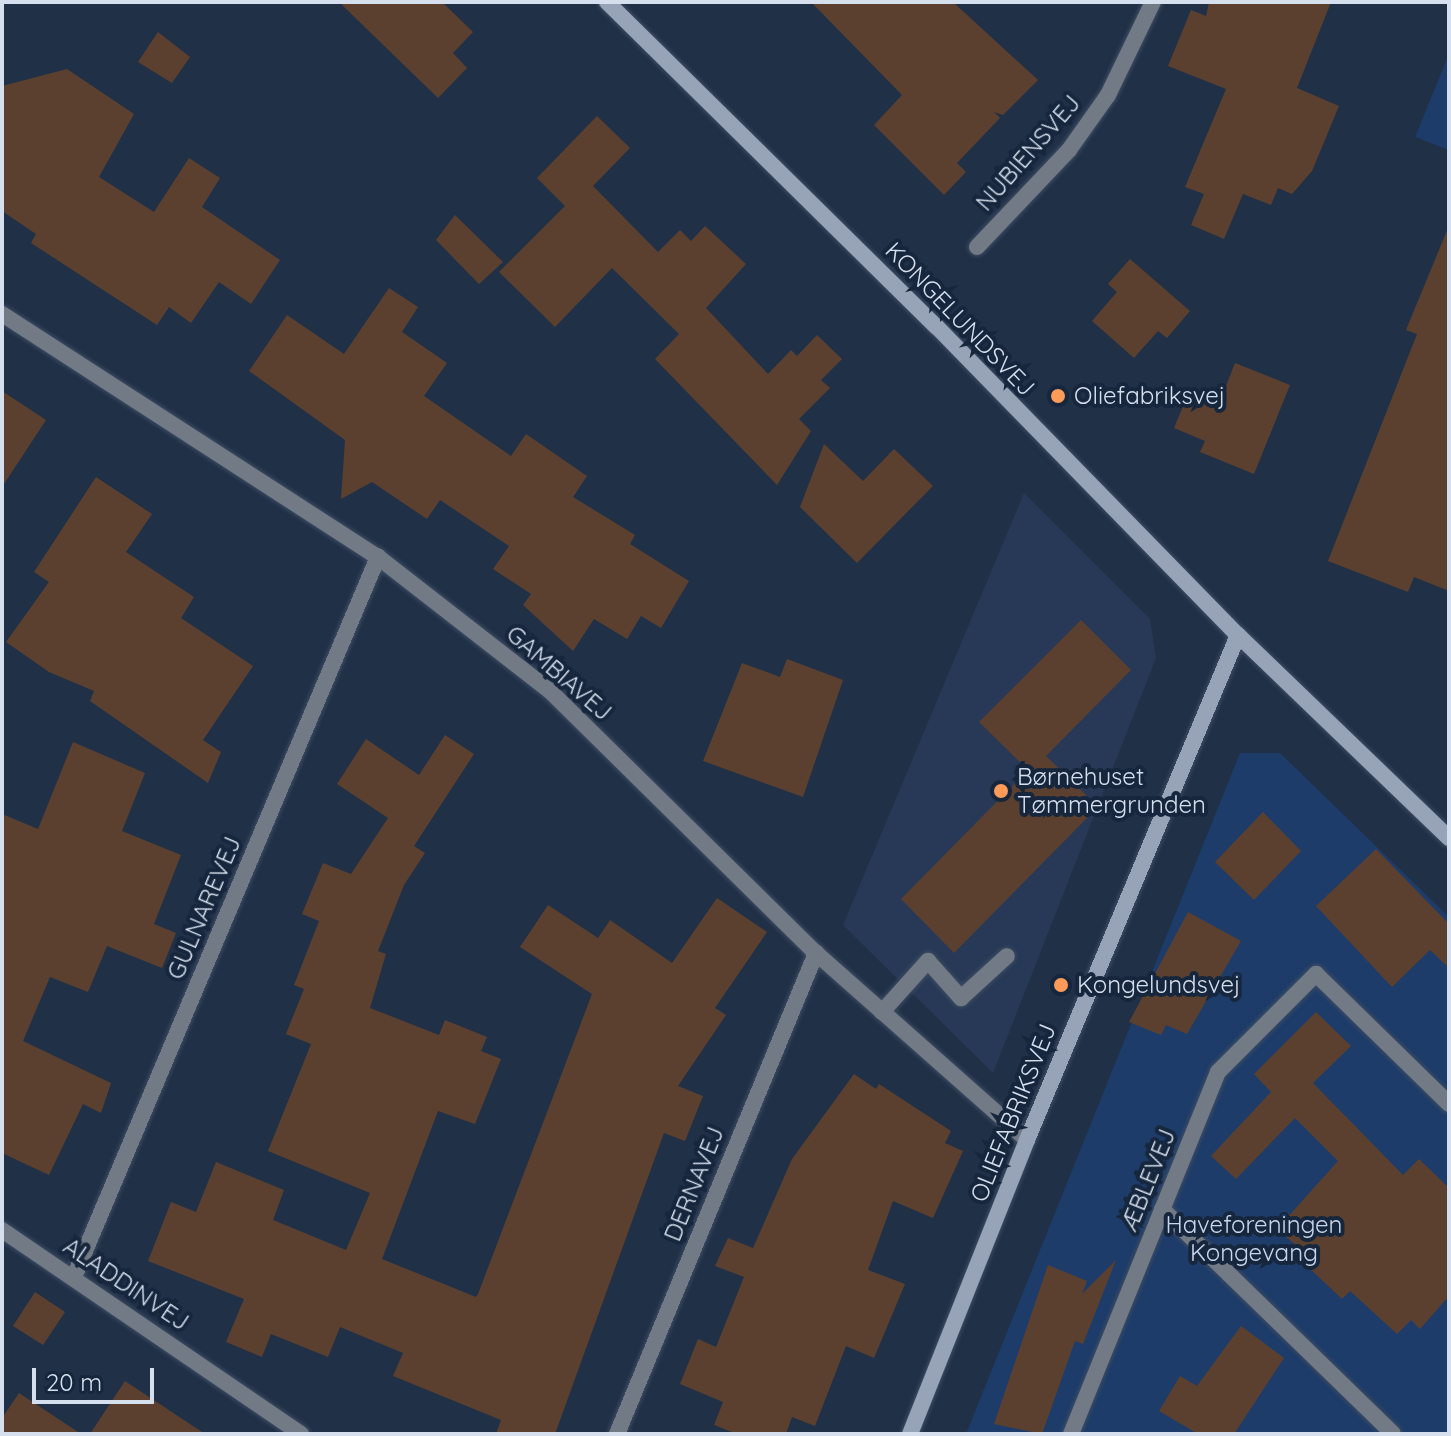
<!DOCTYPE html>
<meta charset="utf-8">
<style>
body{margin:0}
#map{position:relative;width:1451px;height:1436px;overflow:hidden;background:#203047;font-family:Quicksand,sans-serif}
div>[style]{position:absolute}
.built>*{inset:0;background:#273956}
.green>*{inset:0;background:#1d3c6a}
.building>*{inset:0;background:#5c402f}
.roads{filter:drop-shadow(0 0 2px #3d4c62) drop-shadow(0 0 2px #3d4c62)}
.lane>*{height:16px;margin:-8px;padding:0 8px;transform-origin:8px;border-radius:8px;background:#727a86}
.street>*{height:16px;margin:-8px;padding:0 8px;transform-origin:8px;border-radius:8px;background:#727a86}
.secondary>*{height:16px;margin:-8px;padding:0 8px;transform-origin:8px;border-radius:8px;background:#97a4b8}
.dots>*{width:22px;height:22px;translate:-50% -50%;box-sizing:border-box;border:4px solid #16263c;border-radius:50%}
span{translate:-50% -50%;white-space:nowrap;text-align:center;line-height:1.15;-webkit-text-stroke:8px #16263c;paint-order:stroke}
.street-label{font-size:24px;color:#d5dfee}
.poi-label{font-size:24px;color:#d5dfee}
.left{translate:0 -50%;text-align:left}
.park-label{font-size:24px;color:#c8d6eb}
.frame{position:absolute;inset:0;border:4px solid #d5dfee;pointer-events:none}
.scale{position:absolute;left:32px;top:1368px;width:122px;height:36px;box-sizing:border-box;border:4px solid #d5dfee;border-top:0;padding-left:10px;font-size:24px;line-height:28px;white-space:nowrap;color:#d5dfee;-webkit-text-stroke:6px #16263c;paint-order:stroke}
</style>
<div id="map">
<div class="built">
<i style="clip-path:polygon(1024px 493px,1150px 619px,1156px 658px,993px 1073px,843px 925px)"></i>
</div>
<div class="green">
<i style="clip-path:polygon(1449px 54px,1449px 150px,1415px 137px)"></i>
<i style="clip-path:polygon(1240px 753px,1280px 753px,1449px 917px,1449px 1434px,966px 1434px)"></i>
</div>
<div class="building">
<i style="clip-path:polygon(339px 2px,442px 2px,473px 32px,453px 53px,467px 68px,438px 98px)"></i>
<i style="clip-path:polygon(811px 2px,953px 2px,1038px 80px,1003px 115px,994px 112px,1000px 118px,957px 163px,966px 172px,944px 195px,874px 125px,902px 95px)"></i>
<i style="clip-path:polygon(1209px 2px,1331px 2px,1297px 88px,1339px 106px,1312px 171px,1292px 194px,1278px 188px,1271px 205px,1243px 194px,1224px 239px,1191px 225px,1204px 194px,1185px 187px,1226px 89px,1168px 66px,1191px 10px,1206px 16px)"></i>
<i style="clip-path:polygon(158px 32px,190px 57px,172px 83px,138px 62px)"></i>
<i style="clip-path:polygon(67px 69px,134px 114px,99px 177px,154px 212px,189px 158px,220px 178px,202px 207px,280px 260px,251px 304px,219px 282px,191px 323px,169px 307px,157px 325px,31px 243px,36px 234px,2px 211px,2px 86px)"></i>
<i style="clip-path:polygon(597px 116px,630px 148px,593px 186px,658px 252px,680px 230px,691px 241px,705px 226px,746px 264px,706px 308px,768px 374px,791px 350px,797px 356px,817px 335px,842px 359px,821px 380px,830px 388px,799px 419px,811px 431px,777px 485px,655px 359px,679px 334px,612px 268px,555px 327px,499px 272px,565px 206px,537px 178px)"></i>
<i style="clip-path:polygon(455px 215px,503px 262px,479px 284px,436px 240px)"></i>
<i style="clip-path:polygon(1448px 228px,1449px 591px,1414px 577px,1408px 592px,1328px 561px,1417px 334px,1406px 330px)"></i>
<i style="clip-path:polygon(1130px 259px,1190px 311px,1167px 338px,1158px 331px,1134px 358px,1092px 321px,1117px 292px,1108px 284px)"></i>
<i style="clip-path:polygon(389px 288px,418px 307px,402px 332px,447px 363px,424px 396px,511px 456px,526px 434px,587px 476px,573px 497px,635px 535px,630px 544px,689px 581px,661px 628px,641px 616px,627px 639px,594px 619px,573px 651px,523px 605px,531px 594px,493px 569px,509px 546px,440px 500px,427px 519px,372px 482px,341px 499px,345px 440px,249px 371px,287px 315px,344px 354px)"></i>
<i style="clip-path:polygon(1235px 363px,1290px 385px,1254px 474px,1200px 452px,1205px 441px,1174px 428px,1189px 392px,1219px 404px)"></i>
<i style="clip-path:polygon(2px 391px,46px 420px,2px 487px)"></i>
<i style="clip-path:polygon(824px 444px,863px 481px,894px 449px,933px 486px,857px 563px,800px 507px)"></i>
<i style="clip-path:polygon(96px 477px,152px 514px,126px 552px,194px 597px,181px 618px,253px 666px,203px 740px,221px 752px,208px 783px,90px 701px,94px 691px,49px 672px,6px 642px,49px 582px,34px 572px)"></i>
<i style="clip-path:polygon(1081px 620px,1131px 670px,1046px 756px,1086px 795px,1075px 806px,1087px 818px,954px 953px,901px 899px,1028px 770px,979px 722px)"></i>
<i style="clip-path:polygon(787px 659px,843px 680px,803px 797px,703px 761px,742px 663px,780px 677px)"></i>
<i style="clip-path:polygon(445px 735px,474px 754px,414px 846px,425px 853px,404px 885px,378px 951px,386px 954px,370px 1008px,439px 1035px,445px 1020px,487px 1037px,481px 1051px,501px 1059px,475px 1124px,438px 1111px,382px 1259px,476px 1297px,478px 1294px,592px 994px,520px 947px,548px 905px,598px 938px,610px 920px,672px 963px,717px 898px,767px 932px,715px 1008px,726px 1015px,678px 1086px,703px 1096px,685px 1141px,664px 1133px,555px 1434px,496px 1434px,501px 1420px,393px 1376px,403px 1353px,340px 1327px,328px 1357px,271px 1334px,262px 1357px,226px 1342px,244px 1299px,148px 1261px,171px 1202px,196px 1212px,216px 1162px,284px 1190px,273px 1220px,346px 1250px,370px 1193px,268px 1151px,311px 1044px,286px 1034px,304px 989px,294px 985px,319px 921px,302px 914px,323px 863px,351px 874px,388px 818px,337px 784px,366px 739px,419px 775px)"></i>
<i style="clip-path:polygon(73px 742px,145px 773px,122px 831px,181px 855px,154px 924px,176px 933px,162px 968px,107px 946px,88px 992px,50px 977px,23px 1041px,111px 1083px,101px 1113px,83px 1104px,49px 1175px,2px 1153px,2px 814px,38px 829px)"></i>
<i style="clip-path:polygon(1263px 812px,1301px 851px,1254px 900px,1215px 862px)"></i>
<i style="clip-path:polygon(1376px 849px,1449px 924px,1449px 968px,1430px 950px,1392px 987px,1316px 906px)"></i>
<i style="clip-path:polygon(1188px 912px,1241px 941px,1187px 1034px,1166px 1025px,1161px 1035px,1129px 1022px)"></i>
<i style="clip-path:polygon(1316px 1012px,1351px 1046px,1313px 1083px,1403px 1175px,1419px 1159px,1449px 1188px,1449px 1296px,1420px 1329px,1411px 1320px,1397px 1334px,1350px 1291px,1342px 1299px,1307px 1266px,1313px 1260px,1277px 1229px,1338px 1161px,1295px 1118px,1236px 1179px,1211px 1156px,1271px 1092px,1254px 1074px)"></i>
<i style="clip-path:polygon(854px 1074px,876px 1089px,879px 1084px,951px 1131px,945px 1143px,963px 1151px,933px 1218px,893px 1201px,868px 1270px,905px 1284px,874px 1358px,846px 1346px,815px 1426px,792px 1417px,786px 1434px,737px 1434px,714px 1425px,723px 1402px,680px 1384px,698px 1339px,716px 1347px,744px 1277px,715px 1266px,728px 1238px,753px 1248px,792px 1159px)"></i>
<i style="clip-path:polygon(1116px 1260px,1083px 1344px,1075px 1341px,1042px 1434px,994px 1424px,1048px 1265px,1087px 1281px,1082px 1294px)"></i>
<i style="clip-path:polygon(35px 1292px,65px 1312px,43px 1345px,13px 1326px)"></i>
<i style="clip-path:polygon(1241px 1326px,1284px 1358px,1234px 1434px,1198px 1434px,1159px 1411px,1180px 1376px,1197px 1386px)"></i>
<i style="clip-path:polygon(125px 1381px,205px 1434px,90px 1434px)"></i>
<i style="clip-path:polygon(19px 1393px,81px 1434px,2px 1434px,2px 1418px)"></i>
</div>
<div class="roads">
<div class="lane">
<i style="left:882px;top:1012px;width:69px;rotate:-48deg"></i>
<i style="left:928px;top:961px;width:50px;rotate:48.3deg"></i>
<i style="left:961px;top:998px;width:62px;rotate:-42.4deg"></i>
<i style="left:1162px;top:1209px;width:322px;rotate:44.2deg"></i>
<i style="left:1071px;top:1434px;width:391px;rotate:-67.9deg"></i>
<i style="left:1218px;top:1072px;width:139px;rotate:-45deg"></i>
<i style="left:1316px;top:974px;width:186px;rotate:44.3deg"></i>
</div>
<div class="street">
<i style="left:977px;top:247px;width:134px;rotate:-46.5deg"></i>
<i style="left:1069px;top:150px;width:67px;rotate:-54.7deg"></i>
<i style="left:1108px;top:95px;width:103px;rotate:-64.2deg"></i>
<i style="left:2px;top:314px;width:448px;rotate:32.9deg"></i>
<i style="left:378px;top:557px;width:218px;rotate:37.9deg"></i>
<i style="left:550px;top:691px;width:373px;rotate:44.6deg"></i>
<i style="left:816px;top:953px;width:282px;rotate:41.5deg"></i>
<i style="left:2px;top:1230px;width:362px;rotate:34.3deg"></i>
<i style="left:74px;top:1277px;width:782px;rotate:-67.11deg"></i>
<i style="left:617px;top:1434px;width:521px;rotate:-67.52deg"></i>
</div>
<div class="secondary">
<i style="left:607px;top:2px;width:462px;rotate:44.6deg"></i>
<i style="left:936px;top:326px;width:432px;rotate:45.7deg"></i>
<i style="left:1238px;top:635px;width:293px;rotate:43.9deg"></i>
<i style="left:910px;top:1434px;width:316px;rotate:-68.3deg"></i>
<i style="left:1027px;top:1140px;width:547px;rotate:-67.32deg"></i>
</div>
</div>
<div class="dots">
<i style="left:1058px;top:396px;background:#ff9b59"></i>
<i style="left:1001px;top:791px;background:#ff9b59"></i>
<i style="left:1061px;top:985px;background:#ff9b59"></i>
</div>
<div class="street-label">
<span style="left:1028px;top:153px;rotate:-49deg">NUBIENSVEJ</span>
<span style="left:960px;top:319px;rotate:46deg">KONGELUNDSVEJ</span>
<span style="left:559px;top:673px;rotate:41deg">GAMBIAVEJ</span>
<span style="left:204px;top:908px;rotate:-67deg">GULNAREVEJ</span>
<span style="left:1013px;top:1113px;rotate:-68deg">OLIEFABRIKSVEJ</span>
<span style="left:1148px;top:1180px;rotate:-68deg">ÆBLEVEJ</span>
<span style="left:694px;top:1184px;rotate:-68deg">DERNAVEJ</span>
<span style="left:126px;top:1284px;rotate:34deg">ALADDINVEJ</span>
</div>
<div class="poi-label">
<span class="left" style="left:1074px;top:396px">Oliefabriksvej</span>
<span class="left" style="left:1017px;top:791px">Børnehuset<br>Tømmergrunden</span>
<span class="left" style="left:1077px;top:985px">Kongelundsvej</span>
</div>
<div class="park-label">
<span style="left:1254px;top:1239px">Haveforeningen<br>Kongevang</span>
</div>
<div class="frame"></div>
<div class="scale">20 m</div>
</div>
